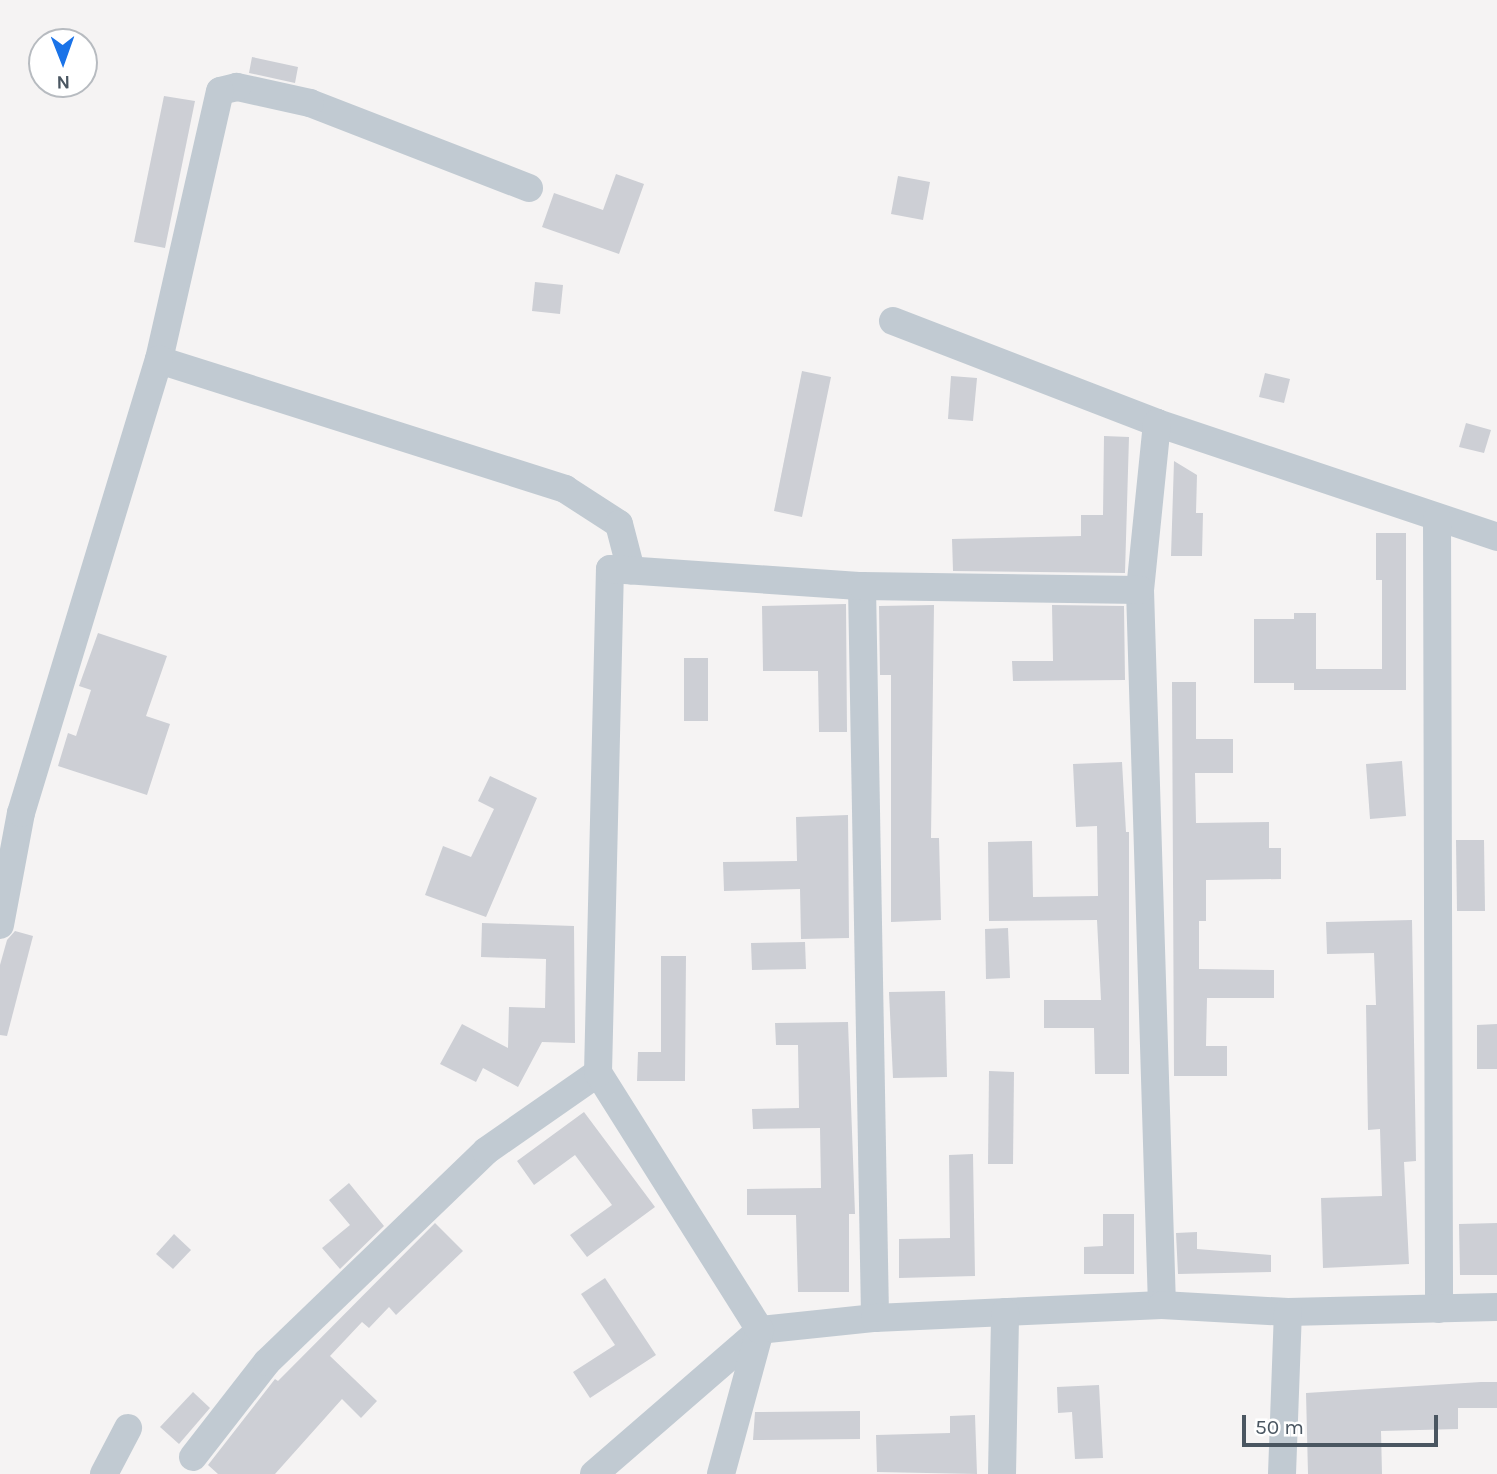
<!DOCTYPE html>
<style>
body{margin:0}
#map{position:relative;width:1497px;height:1474px;overflow:hidden;background:#f5f3f3;font-family:Karla,sans-serif}
div>[style]{position:absolute}
.building>*{inset:0;background:#cdcfd5}
.minor>*{height:28px;margin:-14px;padding:0 14px;transform-origin:14px;border-radius:14px;background:#c1cad2}
span{translate:-50% -50%;white-space:nowrap;text-align:center;line-height:1.15;-webkit-text-stroke:5px #fff;paint-order:stroke}
.north{position:absolute;left:28px;top:28px;width:70px;height:70px;box-sizing:border-box;background:#fff;border:2px solid #b7bbc0;border-radius:50%;rotate:179deg;font-size:19px;font-weight:700;line-height:28px;text-align:center;color:#4a5661}
.north::after{content:'';display:block;margin:auto;width:24px;height:32px;background:#1a73e8;clip-path:polygon(50% 0,100% 100%,50% 72%,0 100%)}
.scale{position:absolute;left:1242px;top:1415px;width:196px;height:32px;box-sizing:border-box;border:4px solid #4a5661;border-top:0;padding-left:9px;font-size:21px;line-height:24px;white-space:nowrap;color:#4a5661;-webkit-text-stroke:5px #fff;paint-order:stroke}
</style>
<div id="map">
<div class="building">
<i style="clip-path:polygon(252px 57px,298px 67px,295px 83px,249px 73px)"></i>
<i style="clip-path:polygon(164px 96px,195px 101px,165px 248px,134px 242px)"></i>
<i style="clip-path:polygon(616px 174px,644px 184px,619px 254px,542px 227px,554px 193px,603px 210px)"></i>
<i style="clip-path:polygon(898px 176px,930px 182px,923px 220px,891px 214px)"></i>
<i style="clip-path:polygon(535px 282px,563px 285px,560px 314px,532px 311px)"></i>
<i style="clip-path:polygon(802px 371px,831px 377px,802px 517px,774px 511px)"></i>
<i style="clip-path:polygon(1265px 373px,1290px 379px,1284px 403px,1259px 397px)"></i>
<i style="clip-path:polygon(951px 376px,977px 378px,973px 421px,948px 419px)"></i>
<i style="clip-path:polygon(1466px 423px,1491px 430px,1484px 453px,1459px 447px)"></i>
<i style="clip-path:polygon(1104px 436px,1129px 437px,1125px 573px,953px 571px,952px 539px,1081px 536px,1081px 515px,1103px 515px)"></i>
<i style="clip-path:polygon(1174px 461px,1197px 475px,1196px 513px,1203px 513px,1202px 556px,1171px 556px)"></i>
<i style="clip-path:polygon(1376px 533px,1406px 533px,1406px 690px,1294px 690px,1294px 683px,1254px 683px,1254px 619px,1294px 619px,1294px 613px,1316px 613px,1316px 669px,1382px 669px,1382px 580px,1376px 580px)"></i>
<i style="clip-path:polygon(846px 604px,847px 732px,819px 732px,818px 671px,763px 671px,762px 606px)"></i>
<i style="clip-path:polygon(934px 605px,931px 838px,939px 838px,941px 920px,891px 922px,891px 675px,880px 675px,879px 606px)"></i>
<i style="clip-path:polygon(1052px 605px,1124px 606px,1125px 680px,1013px 681px,1012px 661px,1053px 661px)"></i>
<i style="clip-path:polygon(98px 633px,167px 656px,146px 716px,170px 724px,147px 795px,58px 766px,68px 733px,76px 736px,91px 690px,79px 686px)"></i>
<i style="clip-path:polygon(684px 658px,708px 658px,708px 721px,684px 721px)"></i>
<i style="clip-path:polygon(1172px 682px,1196px 682px,1196px 739px,1233px 739px,1233px 773px,1195px 773px,1196px 823px,1269px 822px,1269px 848px,1281px 848px,1281px 879px,1206px 880px,1206px 921px,1199px 921px,1199px 969px,1274px 970px,1274px 998px,1207px 998px,1206px 1046px,1227px 1046px,1227px 1076px,1174px 1076px)"></i>
<i style="clip-path:polygon(1402px 761px,1406px 816px,1370px 819px,1366px 764px)"></i>
<i style="clip-path:polygon(1122px 762px,1126px 832px,1129px 832px,1129px 1074px,1095px 1074px,1094px 1028px,1044px 1028px,1044px 1000px,1101px 1000px,1097px 920px,989px 921px,988px 842px,1032px 841px,1033px 897px,1098px 896px,1097px 826px,1076px 827px,1073px 764px)"></i>
<i style="clip-path:polygon(490px 776px,537px 798px,486px 917px,425px 895px,443px 846px,471px 857px,494px 809px,478px 801px)"></i>
<i style="clip-path:polygon(848px 815px,849px 938px,801px 939px,800px 889px,724px 891px,723px 862px,797px 861px,796px 817px)"></i>
<i style="clip-path:polygon(1456px 840px,1484px 840px,1485px 911px,1457px 911px)"></i>
<i style="clip-path:polygon(1412px 920px,1416px 1161px,1404px 1162px,1409px 1264px,1323px 1268px,1321px 1198px,1382px 1196px,1380px 1129px,1368px 1130px,1366px 1005px,1376px 1005px,1374px 953px,1327px 954px,1326px 922px)"></i>
<i style="clip-path:polygon(482px 923px,574px 926px,575px 1043px,542px 1042px,518px 1087px,483px 1068px,476px 1082px,440px 1064px,462px 1024px,508px 1048px,509px 1007px,545px 1008px,546px 959px,481px 957px)"></i>
<i style="clip-path:polygon(1008px 928px,1010px 978px,986px 979px,985px 929px)"></i>
<i style="clip-path:polygon(15px 931px,33px 936px,7px 1036px,0 1035px,0 965px,7px 940px)"></i>
<i style="clip-path:polygon(805px 942px,806px 969px,752px 970px,751px 943px)"></i>
<i style="clip-path:polygon(661px 956px,686px 956px,685px 1081px,637px 1081px,638px 1052px,661px 1052px)"></i>
<i style="clip-path:polygon(945px 991px,947px 1077px,893px 1078px,889px 992px)"></i>
<i style="clip-path:polygon(848px 1022px,855px 1214px,849px 1214px,849px 1292px,798px 1292px,796px 1215px,747px 1215px,747px 1189px,821px 1188px,820px 1128px,753px 1129px,752px 1109px,799px 1108px,798px 1045px,776px 1045px,775px 1023px)"></i>
<i style="clip-path:polygon(1497px 1024px,1497px 1069px,1477px 1069px,1477px 1025px)"></i>
<i style="clip-path:polygon(989px 1071px,1014px 1072px,1013px 1164px,988px 1164px)"></i>
<i style="clip-path:polygon(584px 1112px,655px 1207px,587px 1257px,570px 1235px,612px 1205px,575px 1155px,534px 1185px,517px 1161px)"></i>
<i style="clip-path:polygon(973px 1154px,975px 1276px,899px 1278px,899px 1239px,950px 1238px,949px 1155px)"></i>
<i style="clip-path:polygon(349px 1183px,384px 1226px,340px 1269px,322px 1248px,350px 1225px,329px 1200px)"></i>
<i style="clip-path:polygon(1103px 1214px,1134px 1214px,1134px 1274px,1084px 1274px,1084px 1247px,1103px 1246px)"></i>
<i style="clip-path:polygon(435px 1223px,463px 1251px,396px 1315px,389px 1307px,369px 1328px,362px 1322px,330px 1356px,377px 1401px,361px 1418px,342px 1399px,275px 1474px,218px 1474px,208px 1465px,275px 1379px,278px 1381px)"></i>
<i style="clip-path:polygon(1497px 1223px,1497px 1275px,1460px 1275px,1459px 1224px)"></i>
<i style="clip-path:polygon(1197px 1232px,1197px 1249px,1271px 1255px,1271px 1272px,1178px 1274px,1176px 1233px)"></i>
<i style="clip-path:polygon(174px 1234px,191px 1250px,173px 1269px,156px 1254px)"></i>
<i style="clip-path:polygon(605px 1278px,656px 1355px,590px 1398px,573px 1372px,615px 1345px,581px 1294px)"></i>
<i style="clip-path:polygon(1481px 1382px,1497px 1382px,1497px 1408px,1458px 1408px,1458px 1429px,1381px 1431px,1382px 1474px,1308px 1474px,1306px 1393px)"></i>
<i style="clip-path:polygon(1099px 1385px,1103px 1458px,1075px 1459px,1072px 1412px,1058px 1413px,1057px 1387px)"></i>
<i style="clip-path:polygon(193px 1392px,210px 1408px,179px 1444px,160px 1427px)"></i>
<i style="clip-path:polygon(860px 1411px,860px 1439px,753px 1440px,755px 1412px)"></i>
<i style="clip-path:polygon(975px 1415px,977px 1474px,877px 1472px,876px 1435px,950px 1433px,950px 1416px)"></i>
</div>
<div class="minor">
<i style="left:529px;top:188px;width:235px;rotate:-158.8deg"></i>
<i style="left:310px;top:103px;width:75px;rotate:-167.6deg"></i>
<i style="left:237px;top:87px;width:17px;rotate:167deg"></i>
<i style="left:220px;top:91px;width:276px;rotate:102.8deg"></i>
<i style="left:159px;top:360px;width:426px;rotate:17.6deg"></i>
<i style="left:565px;top:489px;width:64px;rotate:32.9deg"></i>
<i style="left:619px;top:524px;width:48px;rotate:75.4deg"></i>
<i style="left:893px;top:321px;width:283px;rotate:21.1deg"></i>
<i style="left:1157px;top:423px;width:359px;rotate:18.5deg"></i>
<i style="left:1157px;top:423px;width:168px;rotate:95.8deg"></i>
<i style="left:1140px;top:590px;width:715px;rotate:88.24deg"></i>
<i style="left:1437px;top:519px;width:790px;rotate:89.85deg"></i>
<i style="left:862px;top:586px;width:732px;rotate:88.98deg"></i>
<i style="left:0;top:925px;width:114px;rotate:-79.4deg"></i>
<i style="left:21px;top:813px;width:474px;rotate:-73.1deg"></i>
<i style="left:193px;top:1457px;width:120px;rotate:-52.1deg"></i>
<i style="left:267px;top:1362px;width:304px;rotate:-43.9deg"></i>
<i style="left:486px;top:1151px;width:136px;rotate:-34.9deg"></i>
<i style="left:104px;top:1474px;width:52px;rotate:-62.4deg"></i>
<i style="left:594px;top:1474px;width:220px;rotate:-40.9deg"></i>
<i style="left:760px;top:1330px;width:116px;rotate:-6deg"></i>
<i style="left:875px;top:1318px;width:287px;rotate:-2.6deg"></i>
<i style="left:1162px;top:1305px;width:126px;rotate:3.2deg"></i>
<i style="left:1288px;top:1312px;width:209px;rotate:-1.4deg"></i>
<i style="left:721px;top:1474px;width:149px;rotate:-74.8deg"></i>
<i style="left:760px;top:1330px;width:304px;rotate:-122.2deg"></i>
<i style="left:598px;top:1073px;width:504px;rotate:-88.64deg"></i>
<i style="left:610px;top:569px;width:253px;rotate:3.9deg"></i>
<i style="left:862px;top:586px;width:278px;rotate:0.8deg"></i>
<i style="left:1002px;top:1474px;width:162px;rotate:-88.9deg"></i>
<i style="left:1282px;top:1474px;width:162px;rotate:-87.9deg"></i>
</div>
<div class="north">N</div>
<div class="scale">50 m</div>
</div>
